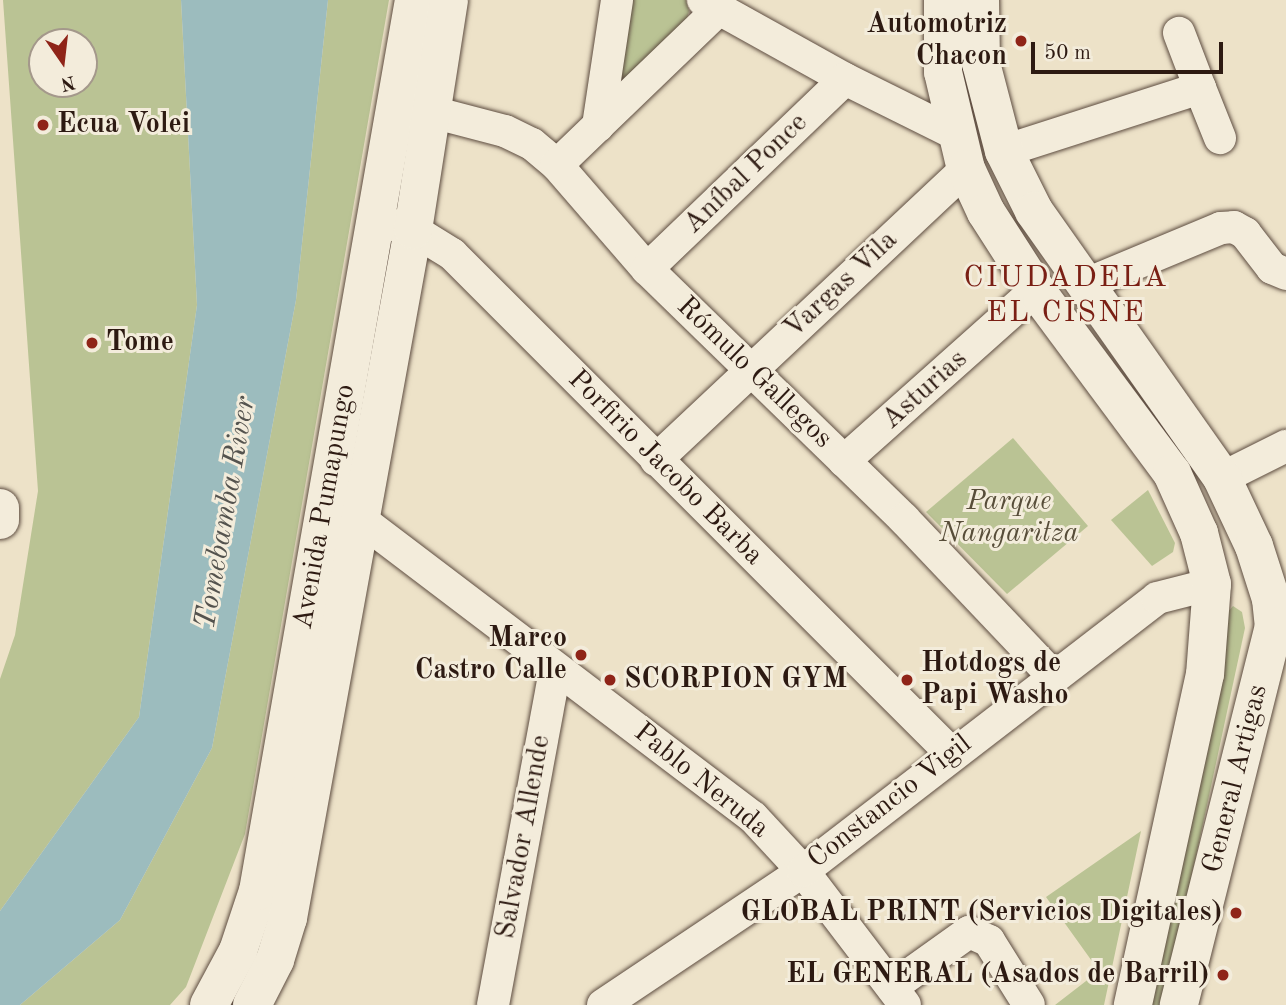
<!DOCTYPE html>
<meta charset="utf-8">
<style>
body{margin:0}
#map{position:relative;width:1286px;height:1005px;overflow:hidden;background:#ede2c8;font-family:"Old Standard TT",serif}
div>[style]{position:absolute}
.green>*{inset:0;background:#bac394}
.water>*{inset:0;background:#9cbcbe}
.roads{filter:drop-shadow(0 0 2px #5d4c40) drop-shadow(0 0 2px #5d4c40)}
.street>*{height:32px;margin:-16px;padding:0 16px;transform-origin:16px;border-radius:16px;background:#f3ecdb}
.secondary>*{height:38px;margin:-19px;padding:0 19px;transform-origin:19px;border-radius:19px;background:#f3ecdb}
.dots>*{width:19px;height:19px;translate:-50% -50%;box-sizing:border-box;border:4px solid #f3ecdb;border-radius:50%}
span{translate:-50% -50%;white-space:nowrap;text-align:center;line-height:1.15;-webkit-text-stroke:6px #f3ecdb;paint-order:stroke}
.poi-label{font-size:28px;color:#2d1a12;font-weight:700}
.right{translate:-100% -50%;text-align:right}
.left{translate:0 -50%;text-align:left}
.street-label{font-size:28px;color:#2d1a12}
.park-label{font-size:28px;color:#574d39;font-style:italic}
.neighbourhood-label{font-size:30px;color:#7a1f14;letter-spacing:2px}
.water-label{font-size:30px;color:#54534e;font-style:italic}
.north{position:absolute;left:28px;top:28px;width:70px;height:70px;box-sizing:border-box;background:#f3ecdb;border:2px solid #a4988b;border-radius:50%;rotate:166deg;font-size:19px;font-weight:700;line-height:28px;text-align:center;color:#2d1a12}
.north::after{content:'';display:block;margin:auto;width:24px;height:32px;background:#8f2418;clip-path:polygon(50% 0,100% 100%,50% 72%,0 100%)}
.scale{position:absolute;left:1031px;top:42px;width:192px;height:32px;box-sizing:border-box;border:4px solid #2d1a12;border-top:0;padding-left:9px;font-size:21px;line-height:24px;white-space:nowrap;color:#2d1a12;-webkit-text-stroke:5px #f3ecdb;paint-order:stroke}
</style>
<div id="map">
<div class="green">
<i style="clip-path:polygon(evenodd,3px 0,181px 0,197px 305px,139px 717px,0 911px,0 679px,15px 635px,38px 491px,3px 0,42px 42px,84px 42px,84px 84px,42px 84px,42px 42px)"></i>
<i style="clip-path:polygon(328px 0,389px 0,245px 834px,186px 987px,170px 1005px,20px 1005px,120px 920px,212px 748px,296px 300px)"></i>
<i style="clip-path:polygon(623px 0,686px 0,689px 11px,687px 19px,616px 92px)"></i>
<i style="clip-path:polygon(1013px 438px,1088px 526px,1007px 594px,926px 512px)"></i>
<i style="clip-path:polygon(1148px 490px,1175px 543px,1173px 552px,1152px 566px,1111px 520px)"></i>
<i style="clip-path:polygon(1233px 606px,1242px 612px,1245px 628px,1195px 861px,1163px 1005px,1147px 1005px,1223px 618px)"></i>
<i style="clip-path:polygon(1141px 831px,1104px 1005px,1055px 1005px,1099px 971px,1046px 897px)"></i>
</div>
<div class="water">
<i style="clip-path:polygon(181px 0,328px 0,296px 300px,212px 748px,120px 920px,20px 1005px,0 1005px,0 911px,139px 717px,197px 305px)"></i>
</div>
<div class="roads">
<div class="street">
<i style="left:703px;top:0;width:162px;rotate:29.1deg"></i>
<i style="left:845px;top:79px;width:122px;rotate:26.4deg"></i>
<i style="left:1200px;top:88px;width:54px;rotate:68.2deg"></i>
<i style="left:432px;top:112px;width:75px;rotate:14.6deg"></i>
<i style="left:505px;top:131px;width:30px;rotate:26deg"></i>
<i style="left:532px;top:144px;width:33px;rotate:40deg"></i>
<i style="left:557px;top:165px;width:138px;rotate:49.1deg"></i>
<i style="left:647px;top:269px;width:359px;rotate:44.2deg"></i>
<i style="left:904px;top:519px;width:215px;rotate:46.5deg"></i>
<i style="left:598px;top:126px;width:127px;rotate:-81.4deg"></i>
<i style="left:1004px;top:151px;width:206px;rotate:-17.8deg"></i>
<i style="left:1200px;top:88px;width:59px;rotate:-110.9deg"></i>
<i style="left:557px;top:165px;width:225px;rotate:-43.9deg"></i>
<i style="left:394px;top:225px;width:20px;rotate:15deg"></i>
<i style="left:413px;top:230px;width:46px;rotate:31.6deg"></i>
<i style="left:452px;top:254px;width:706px;rotate:45deg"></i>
<i style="left:647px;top:269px;width:274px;rotate:-43.8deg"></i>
<i style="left:1084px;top:285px;width:148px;rotate:-22.6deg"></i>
<i style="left:1221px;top:228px;width:13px;rotate:-4deg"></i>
<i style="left:1234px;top:227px;width:13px;rotate:29deg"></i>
<i style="left:1245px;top:233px;width:44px;rotate:52.4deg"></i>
<i style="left:1272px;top:268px;width:15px;rotate:23deg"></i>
<i style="left:656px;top:460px;width:425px;rotate:-43.2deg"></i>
<i style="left:844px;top:461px;width:257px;rotate:-41.7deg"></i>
<i style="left:1222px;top:478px;width:72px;rotate:-26.6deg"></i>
<i style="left:360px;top:519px;width:493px;rotate:37.2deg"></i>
<i style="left:753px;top:817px;width:74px;rotate:47.2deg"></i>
<i style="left:803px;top:871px;width:168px;rotate:52.7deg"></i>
<i style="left:892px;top:987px;width:95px;rotate:-35.5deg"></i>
<i style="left:969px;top:932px;width:22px;rotate:24deg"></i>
<i style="left:989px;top:941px;width:75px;rotate:58deg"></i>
<i style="left:493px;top:1005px;width:341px;rotate:-79.5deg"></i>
<i style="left:603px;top:1005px;width:241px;rotate:-33.8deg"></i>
<i style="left:803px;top:871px;width:447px;rotate:-37.6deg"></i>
<i style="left:1157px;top:598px;width:57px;rotate:-14.3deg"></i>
</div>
<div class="secondary">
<i style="left:943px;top:0;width:72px;rotate:90deg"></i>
<i style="left:943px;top:72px;width:100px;rotate:76.7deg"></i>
<i style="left:966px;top:169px;width:47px;rotate:65.1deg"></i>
<i style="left:986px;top:212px;width:93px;rotate:57.3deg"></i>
<i style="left:1036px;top:290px;width:228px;rotate:53.4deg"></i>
<i style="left:1172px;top:473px;width:66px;rotate:65.8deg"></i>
<i style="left:1199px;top:533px;width:53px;rotate:75.7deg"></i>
<i style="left:1212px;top:584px;width:90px;rotate:94.4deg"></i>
<i style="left:1205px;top:674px;width:339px;rotate:102.3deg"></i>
<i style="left:980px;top:0;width:63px;rotate:89.1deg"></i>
<i style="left:981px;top:63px;width:91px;rotate:75.4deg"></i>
<i style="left:1004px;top:151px;width:67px;rotate:63.4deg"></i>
<i style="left:1034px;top:211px;width:327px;rotate:54.8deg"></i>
<i style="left:1222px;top:478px;width:75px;rotate:64.8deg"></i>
<i style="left:1254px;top:546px;width:56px;rotate:72.2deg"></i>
<i style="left:1271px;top:599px;width:27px;rotate:84deg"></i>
<i style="left:1274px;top:626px;width:391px;rotate:104.1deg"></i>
<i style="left:0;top:508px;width:12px;rotate:90deg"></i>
<i style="left:209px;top:1005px;width:61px;rotate:-61.8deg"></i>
<i style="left:238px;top:951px;width:63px;rotate:-71.6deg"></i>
<i style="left:258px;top:891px;width:905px;rotate:-80.07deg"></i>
<i style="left:252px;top:1005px;width:51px;rotate:-62.9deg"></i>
<i style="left:275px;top:960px;width:44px;rotate:-72.8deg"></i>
<i style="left:288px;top:918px;width:699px;rotate:-79.7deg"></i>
<i style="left:413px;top:230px;width:233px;rotate:-81.1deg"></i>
</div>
</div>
<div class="dots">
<i style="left:1021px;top:41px;background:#8f2418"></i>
<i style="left:43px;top:125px;background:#8f2418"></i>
<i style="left:92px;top:343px;background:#8f2418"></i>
<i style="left:581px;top:655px;background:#8f2418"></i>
<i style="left:610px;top:680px;background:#8f2418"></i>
<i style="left:907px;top:680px;background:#8f2418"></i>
<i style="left:1236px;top:913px;background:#8f2418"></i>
<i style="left:1223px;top:975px;background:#8f2418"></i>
</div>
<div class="poi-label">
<span class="right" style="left:1007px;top:41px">Automotriz<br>Chacon</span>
<span class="left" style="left:57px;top:125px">Ecua Volei</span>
<span class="left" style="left:106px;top:343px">Tome</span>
<span class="right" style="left:567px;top:655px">Marco<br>Castro Calle</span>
<span class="left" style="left:921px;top:680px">Hotdogs de<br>Papi Washo</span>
<span class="left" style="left:624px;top:680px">SCORPION GYM</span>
<span class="right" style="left:1222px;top:913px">GLOBAL PRINT (Servicios Digitales)</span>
<span class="right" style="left:1209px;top:975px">EL GENERAL (Asados de Barril)</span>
</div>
<div class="street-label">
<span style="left:746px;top:174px;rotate:-44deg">Aníbal Ponce</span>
<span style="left:841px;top:285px;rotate:-43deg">Vargas Vila</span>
<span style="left:754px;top:373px;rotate:44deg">Rómulo Gallegos</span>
<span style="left:925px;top:390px;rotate:-42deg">Asturias</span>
<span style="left:665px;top:468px;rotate:45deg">Porfirio Jacobo Barba</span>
<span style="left:325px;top:507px;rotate:-80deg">Avenida Pumapungo</span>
<span style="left:1236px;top:779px;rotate:-76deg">General Artigas</span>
<span style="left:701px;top:781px;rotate:39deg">Pablo Neruda</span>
<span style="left:890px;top:802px;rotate:-38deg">Constancio Vigil</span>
<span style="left:524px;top:837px;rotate:-80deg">Salvador Allende</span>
</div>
<div class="park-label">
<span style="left:1009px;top:518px">Parque<br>Nangaritza</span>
</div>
<div class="neighbourhood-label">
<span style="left:1066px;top:295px">CIUDADELA<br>EL CISNE</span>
</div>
<div class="water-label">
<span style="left:226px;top:513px;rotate:-80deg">Tomebamba River</span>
</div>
<div class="north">N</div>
<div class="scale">50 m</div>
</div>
